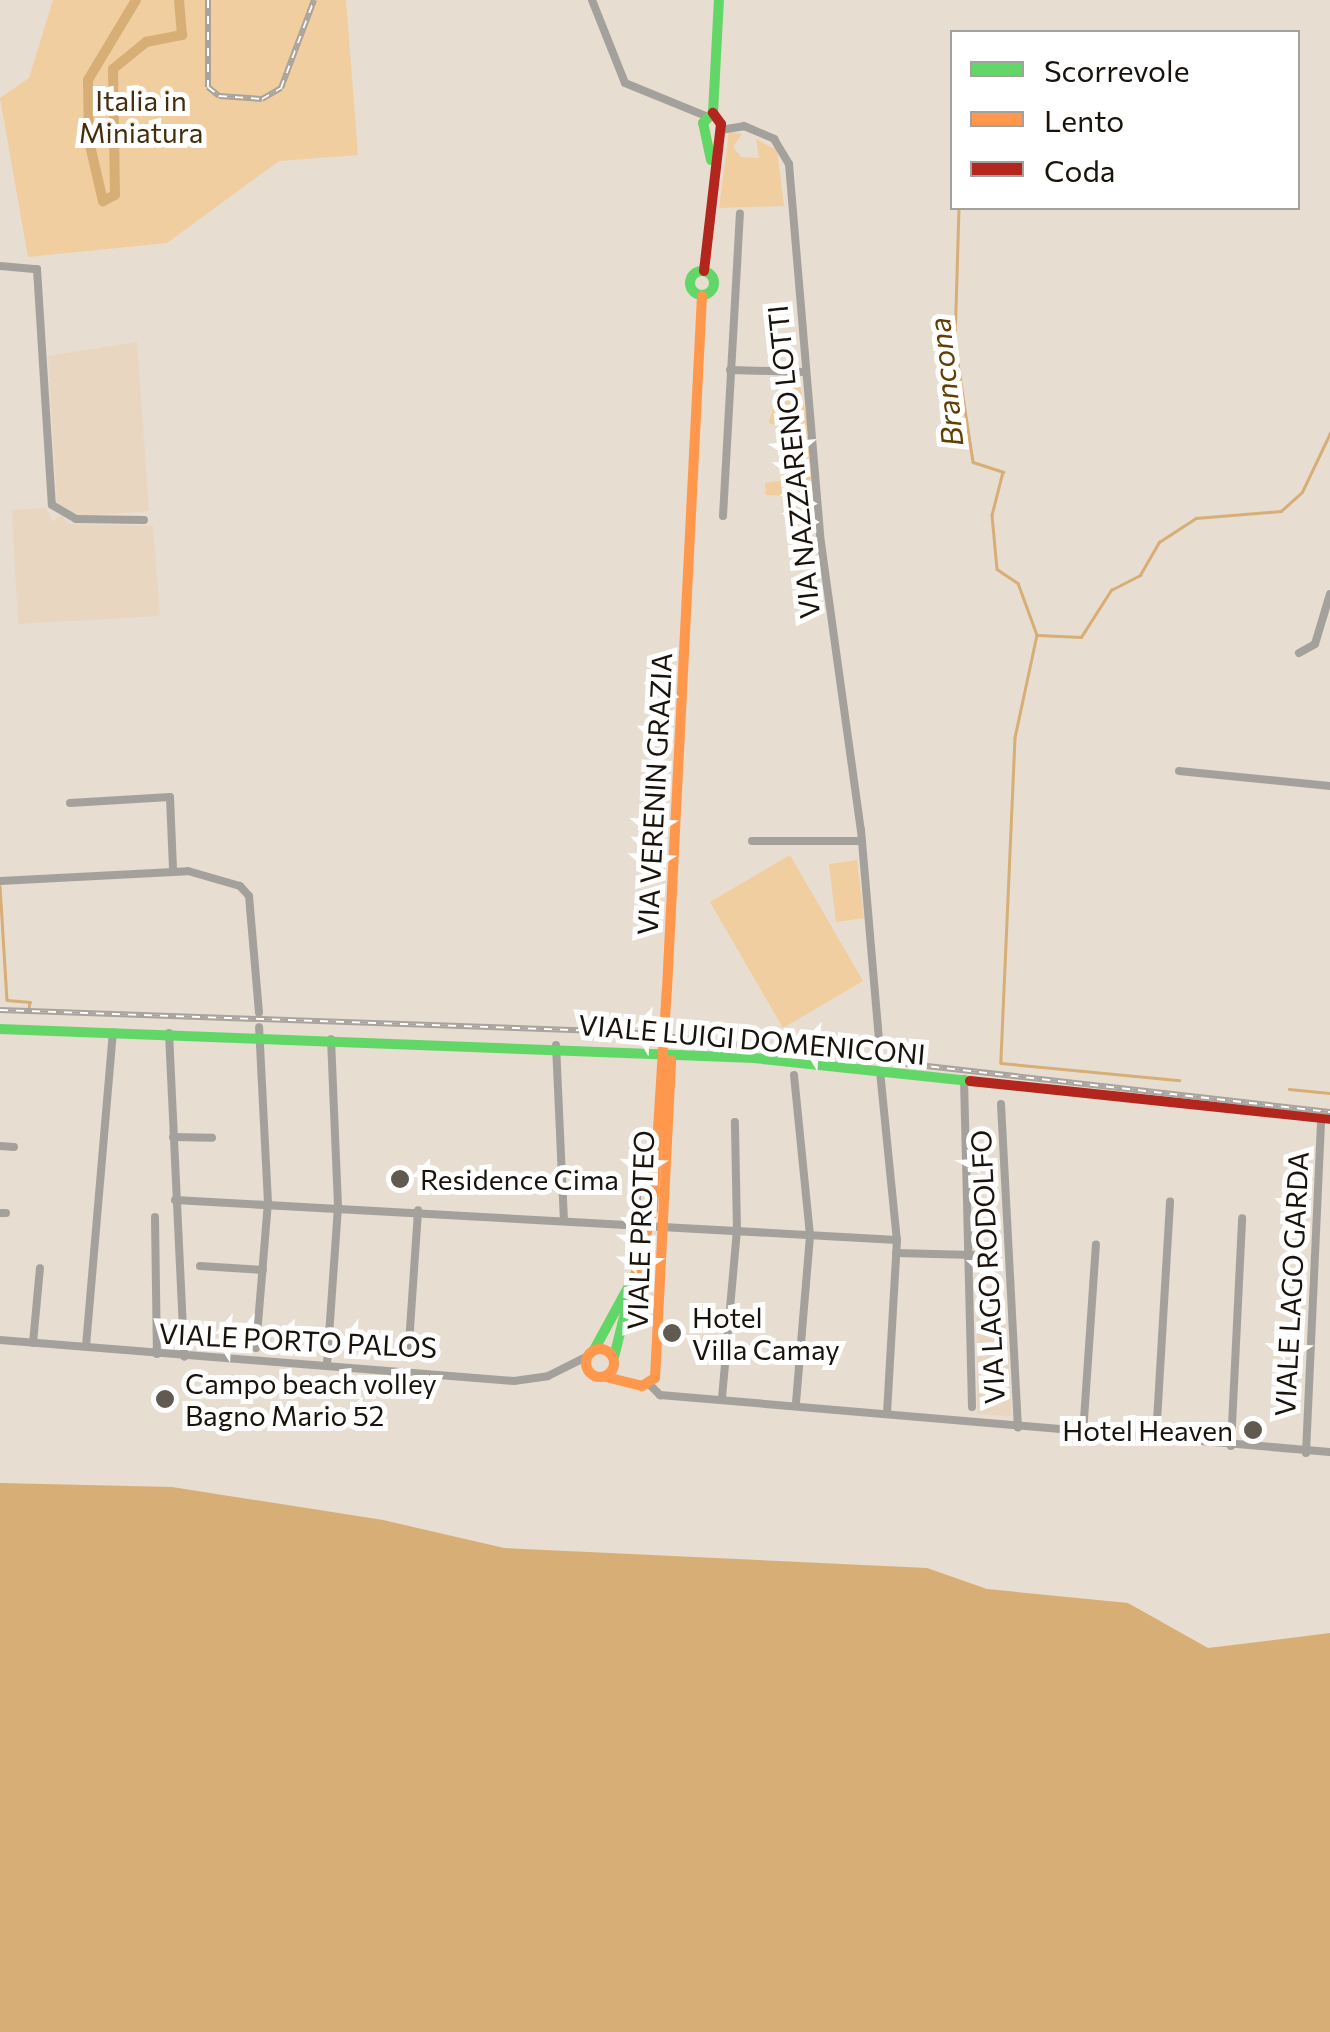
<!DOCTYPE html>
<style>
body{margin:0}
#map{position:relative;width:1330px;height:2032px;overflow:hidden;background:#e7ddd1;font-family:Commissioner,sans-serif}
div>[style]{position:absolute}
.built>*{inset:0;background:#e8d6c1}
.green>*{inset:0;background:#f1cea0}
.water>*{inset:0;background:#d7ae76}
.stream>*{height:2.5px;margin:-1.25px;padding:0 1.25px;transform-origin:1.25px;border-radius:1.25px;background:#d7ae76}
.canal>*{height:10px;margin:-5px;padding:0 5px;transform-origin:5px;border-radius:5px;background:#d7ae76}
.street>*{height:8px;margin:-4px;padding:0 4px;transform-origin:4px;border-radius:4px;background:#a4a19c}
.fast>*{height:10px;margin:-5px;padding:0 5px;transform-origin:5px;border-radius:5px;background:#63d668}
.fast>.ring{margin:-5px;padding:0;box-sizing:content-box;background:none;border:10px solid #63d668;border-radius:50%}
.slow>*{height:10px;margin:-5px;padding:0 5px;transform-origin:5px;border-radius:5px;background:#ff974d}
.slow>.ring{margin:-5px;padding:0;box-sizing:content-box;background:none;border:10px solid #ff974d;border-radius:50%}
.jam>*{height:10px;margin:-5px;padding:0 5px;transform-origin:5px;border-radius:5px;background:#b3261e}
.rail>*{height:6px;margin-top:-3px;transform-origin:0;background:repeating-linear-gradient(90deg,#fff 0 8px,#a9a39d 0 16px);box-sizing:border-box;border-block:2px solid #a9a39d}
.slow-bridge>*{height:10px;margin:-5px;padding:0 5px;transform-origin:5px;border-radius:5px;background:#ff974d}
.dots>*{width:28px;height:28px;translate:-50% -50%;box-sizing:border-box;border:5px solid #fff;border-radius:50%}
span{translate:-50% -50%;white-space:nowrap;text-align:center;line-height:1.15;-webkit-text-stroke:10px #fff;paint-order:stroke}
.park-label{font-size:28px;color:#432d0c}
.street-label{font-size:28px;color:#19130b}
.poi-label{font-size:28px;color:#19130b}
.left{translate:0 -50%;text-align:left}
.right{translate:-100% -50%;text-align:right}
.water-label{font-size:30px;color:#623e00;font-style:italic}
.legend{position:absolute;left:950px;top:30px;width:350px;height:180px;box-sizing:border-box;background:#fff;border:2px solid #a3a19d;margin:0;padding:12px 18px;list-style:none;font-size:30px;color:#19130b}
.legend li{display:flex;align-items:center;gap:20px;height:50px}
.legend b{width:50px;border:2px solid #a3a19d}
</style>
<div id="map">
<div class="built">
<i style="clip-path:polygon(137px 342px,149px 511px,81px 516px,57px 503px,48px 356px)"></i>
<i style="clip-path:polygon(46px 508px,53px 522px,61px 515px,69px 524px,153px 526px,160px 616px,18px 624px,12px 510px)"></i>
<i style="clip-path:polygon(1003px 1286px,1012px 1416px,977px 1414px,977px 1288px)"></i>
</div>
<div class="green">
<i style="clip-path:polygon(53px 0,346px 0,358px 155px,279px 161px,167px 243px,28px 257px,0 98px,29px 78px)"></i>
<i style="clip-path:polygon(729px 132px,742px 134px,733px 147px,741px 157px,759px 158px,756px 139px,777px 150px,784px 206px,719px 208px)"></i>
<i style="clip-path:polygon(781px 378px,799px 381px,810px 434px,769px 423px)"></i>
<i style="clip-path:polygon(783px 430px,810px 436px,814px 497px,766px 495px,765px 483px,780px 481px)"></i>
<i style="clip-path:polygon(790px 855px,863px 981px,783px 1028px,710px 902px)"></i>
<i style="clip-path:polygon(857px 860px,864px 918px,836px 922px,829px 864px)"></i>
</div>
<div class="water">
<i style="clip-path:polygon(0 1483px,172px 1487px,383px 1520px,504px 1548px,927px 1568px,987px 1589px,1128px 1603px,1208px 1648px,1330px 1633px,1330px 2032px,0 2032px)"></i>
</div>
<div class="stream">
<i style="left:959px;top:208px;width:136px;rotate:91.7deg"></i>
<i style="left:955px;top:344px;width:119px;rotate:81.3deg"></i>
<i style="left:973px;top:462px;width:32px;rotate:18deg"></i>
<i style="left:1003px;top:472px;width:44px;rotate:104.3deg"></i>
<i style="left:992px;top:515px;width:54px;rotate:84.7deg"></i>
<i style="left:997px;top:569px;width:25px;rotate:34deg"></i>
<i style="left:1018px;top:583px;width:55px;rotate:69.9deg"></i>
<i style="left:1037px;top:635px;width:105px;rotate:102.1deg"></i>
<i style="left:1015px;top:738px;width:325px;rotate:92.5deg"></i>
<i style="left:1001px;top:1063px;width:179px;rotate:5.5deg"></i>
<i style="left:1038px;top:635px;width:43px;rotate:2.7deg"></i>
<i style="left:1081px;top:637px;width:56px;rotate:-57.4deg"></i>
<i style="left:1111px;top:590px;width:33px;rotate:-27deg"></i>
<i style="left:1140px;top:575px;width:38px;rotate:-60deg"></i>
<i style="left:1159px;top:542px;width:44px;rotate:-33deg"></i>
<i style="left:1196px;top:518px;width:85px;rotate:-4.7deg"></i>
<i style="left:1281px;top:511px;width:28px;rotate:-42deg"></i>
<i style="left:1302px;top:492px;width:65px;rotate:-64.6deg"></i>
<i style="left:0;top:886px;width:114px;rotate:86.5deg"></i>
<i style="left:7px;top:1000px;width:23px;rotate:5deg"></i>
<i style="left:30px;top:1002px;width:7px;rotate:98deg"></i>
<i style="left:1289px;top:1089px;width:41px;rotate:5.6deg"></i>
</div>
<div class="canal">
<i style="left:136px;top:0;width:93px;rotate:121deg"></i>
<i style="left:88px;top:80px;width:61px;rotate:89.1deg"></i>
<i style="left:89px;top:141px;width:62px;rotate:76.9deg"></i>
<i style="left:103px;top:201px;width:13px;rotate:-27deg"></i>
<i style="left:115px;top:195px;width:126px;rotate:-90.9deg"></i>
<i style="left:113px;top:69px;width:43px;rotate:-39.3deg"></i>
<i style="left:146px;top:42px;width:37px;rotate:-11deg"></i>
<i style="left:182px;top:35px;width:35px;rotate:-95deg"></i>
</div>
<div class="street">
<i style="left:592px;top:0;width:89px;rotate:68.3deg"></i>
<i style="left:625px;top:83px;width:87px;rotate:22.2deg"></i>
<i style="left:720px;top:130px;width:24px;rotate:-9deg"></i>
<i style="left:744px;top:126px;width:33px;rotate:23deg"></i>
<i style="left:774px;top:139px;width:29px;rotate:59deg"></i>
<i style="left:789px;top:164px;width:380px;rotate:85.2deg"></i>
<i style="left:821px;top:543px;width:290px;rotate:82.1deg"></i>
<i style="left:861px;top:830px;width:209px;rotate:85.1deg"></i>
<i style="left:0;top:266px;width:37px;rotate:5deg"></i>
<i style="left:37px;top:269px;width:236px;rotate:86.4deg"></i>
<i style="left:52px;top:505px;width:28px;rotate:30deg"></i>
<i style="left:76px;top:519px;width:68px;rotate:0.8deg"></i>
<i style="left:730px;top:370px;width:75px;rotate:1.5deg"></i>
<i style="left:723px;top:516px;width:303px;rotate:-86.8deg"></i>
<i style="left:1299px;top:653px;width:18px;rotate:-29deg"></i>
<i style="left:1315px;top:644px;width:52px;rotate:-73.3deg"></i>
<i style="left:1179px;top:771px;width:152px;rotate:5.7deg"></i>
<i style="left:70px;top:803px;width:100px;rotate:-3.4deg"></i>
<i style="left:170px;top:797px;width:73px;rotate:87.6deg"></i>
<i style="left:752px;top:841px;width:110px"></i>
<i style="left:0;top:881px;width:188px;rotate:-3deg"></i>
<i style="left:188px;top:871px;width:54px;rotate:16.1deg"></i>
<i style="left:240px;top:886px;width:13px;rotate:48deg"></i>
<i style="left:249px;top:896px;width:117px;rotate:85.1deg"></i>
<i style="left:169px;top:1033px;width:324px;rotate:87.3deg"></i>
<i style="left:556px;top:1045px;width:176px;rotate:87.4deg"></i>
<i style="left:880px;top:1071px;width:170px;rotate:84.3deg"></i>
<i style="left:897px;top:1240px;width:171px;rotate:93.3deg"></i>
<i style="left:794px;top:1075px;width:162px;rotate:84.3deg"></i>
<i style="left:810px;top:1236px;width:166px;rotate:94.8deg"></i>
<i style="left:964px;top:1079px;width:328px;rotate:88.6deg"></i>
<i style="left:1001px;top:1104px;width:324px;rotate:87deg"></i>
<i style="left:173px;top:1137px;width:39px;rotate:1deg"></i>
<i style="left:0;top:1146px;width:14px;rotate:4deg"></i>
<i style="left:175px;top:1200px;width:723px;rotate:3.17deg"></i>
<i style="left:0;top:1213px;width:6px"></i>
<i style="left:155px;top:1217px;width:137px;rotate:89.2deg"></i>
<i style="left:637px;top:1226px;width:39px;rotate:-90deg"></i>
<i style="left:896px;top:1253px;width:77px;rotate:1.5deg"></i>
<i style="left:200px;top:1266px;width:63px;rotate:3.6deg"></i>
<i style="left:0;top:1340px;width:516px;rotate:4.56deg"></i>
<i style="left:514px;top:1381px;width:34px;rotate:-8deg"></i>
<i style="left:548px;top:1376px;width:45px;rotate:-26.6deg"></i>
<i style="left:33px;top:1343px;width:75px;rotate:-84.7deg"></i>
<i style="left:86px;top:1346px;width:315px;rotate:-85.1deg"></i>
<i style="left:256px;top:1348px;width:145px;rotate:-85.3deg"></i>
<i style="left:268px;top:1203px;width:176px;rotate:-92.9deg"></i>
<i style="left:408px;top:1358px;width:148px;rotate:-86.1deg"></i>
<i style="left:327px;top:1364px;width:158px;rotate:-86deg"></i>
<i style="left:338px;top:1206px;width:167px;rotate:-92.4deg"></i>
<i style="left:649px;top:1384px;width:16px;rotate:45deg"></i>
<i style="left:660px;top:1395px;width:672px;rotate:4.86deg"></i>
<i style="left:722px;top:1398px;width:169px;rotate:-84.9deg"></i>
<i style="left:737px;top:1230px;width:108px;rotate:-91.1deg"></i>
<i style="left:1083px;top:1434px;width:190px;rotate:-86.1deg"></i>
<i style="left:1156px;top:1438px;width:237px;rotate:-86.6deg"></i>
<i style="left:1231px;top:1446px;width:228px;rotate:-87.2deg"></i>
<i style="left:1306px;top:1453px;width:335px;rotate:-87.4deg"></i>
</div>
<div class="fast">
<i style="left:711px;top:160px;width:38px;rotate:-102deg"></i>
<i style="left:703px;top:123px;width:14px;rotate:-45deg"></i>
<i style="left:713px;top:113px;width:113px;rotate:-87deg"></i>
<i class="ring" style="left:690px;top:271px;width:14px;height:14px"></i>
<i style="left:0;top:1029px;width:755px;rotate:2.2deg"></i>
<i style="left:754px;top:1058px;width:217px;rotate:6.1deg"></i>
<i style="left:594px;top:1350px;width:88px;rotate:-61.4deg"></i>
<i style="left:614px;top:1357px;width:58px;rotate:-76deg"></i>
</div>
<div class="slow">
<i style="left:667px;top:989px;width:694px;rotate:-87.11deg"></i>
<i class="ring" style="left:586px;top:1349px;width:18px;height:18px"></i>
<i style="left:606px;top:1377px;width:37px;rotate:14deg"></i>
<i style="left:642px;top:1386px;width:15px;rotate:-32deg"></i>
<i style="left:655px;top:1378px;width:318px;rotate:-87.1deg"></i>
</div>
<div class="jam">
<i style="left:704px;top:271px;width:148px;rotate:-83.4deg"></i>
<i style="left:721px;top:124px;width:14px;rotate:-126deg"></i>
<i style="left:970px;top:1081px;width:362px;rotate:6deg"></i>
</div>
<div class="rail">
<i style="left:208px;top:0;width:87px;rotate:90deg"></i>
<i style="left:208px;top:87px;width:14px;rotate:39deg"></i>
<i style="left:219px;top:96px;width:43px;rotate:4deg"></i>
<i style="left:262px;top:99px;width:22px;rotate:-30deg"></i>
<i style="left:281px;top:88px;width:94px;rotate:-69.4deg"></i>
<i style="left:0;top:1010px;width:629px;rotate:2deg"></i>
<i style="left:629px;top:1032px;width:706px;rotate:6.51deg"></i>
</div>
<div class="slow-bridge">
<i style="left:636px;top:1273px;width:66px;rotate:-75.1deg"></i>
<i style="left:653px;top:1209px;width:220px;rotate:-86.4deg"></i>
</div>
<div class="dots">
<i style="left:400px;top:1179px;background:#615a50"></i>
<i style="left:672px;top:1333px;background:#615a50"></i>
<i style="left:165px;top:1399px;background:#615a50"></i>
<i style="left:1253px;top:1430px;background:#615a50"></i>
</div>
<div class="park-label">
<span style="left:141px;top:116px">Italia in<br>Miniatura</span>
</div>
<div class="street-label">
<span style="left:793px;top:462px;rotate:-96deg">VIA NAZZARENO LOTTI</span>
<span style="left:654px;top:794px;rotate:-87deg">VIA VERENIN GRAZIA</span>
<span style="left:752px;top:1039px;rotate:5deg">VIALE LUIGI DOMENICONI</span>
<span style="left:640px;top:1230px;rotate:-88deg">VIALE PROTEO</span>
<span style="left:987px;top:1267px;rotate:-93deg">VIA LAGO RODOLFO</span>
<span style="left:1291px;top:1284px;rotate:-87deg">VIALE LAGO GARDA</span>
<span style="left:298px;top:1340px;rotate:3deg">VIALE PORTO PALOS</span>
</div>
<div class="poi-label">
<span class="left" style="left:420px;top:1179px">Residence Cima</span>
<span class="left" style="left:692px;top:1333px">Hotel<br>Villa Camay</span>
<span class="left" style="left:185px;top:1399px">Campo beach volley<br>Bagno Mario 52</span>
<span class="right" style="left:1233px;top:1430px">Hotel Heaven</span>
</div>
<div class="water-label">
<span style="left:945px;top:382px;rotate:-96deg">Brancona</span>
</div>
<ul class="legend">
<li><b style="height:12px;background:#63d668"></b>Scorrevole</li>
<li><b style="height:12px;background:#ff974d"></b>Lento</li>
<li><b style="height:12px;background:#b3261e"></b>Coda</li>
</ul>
</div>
